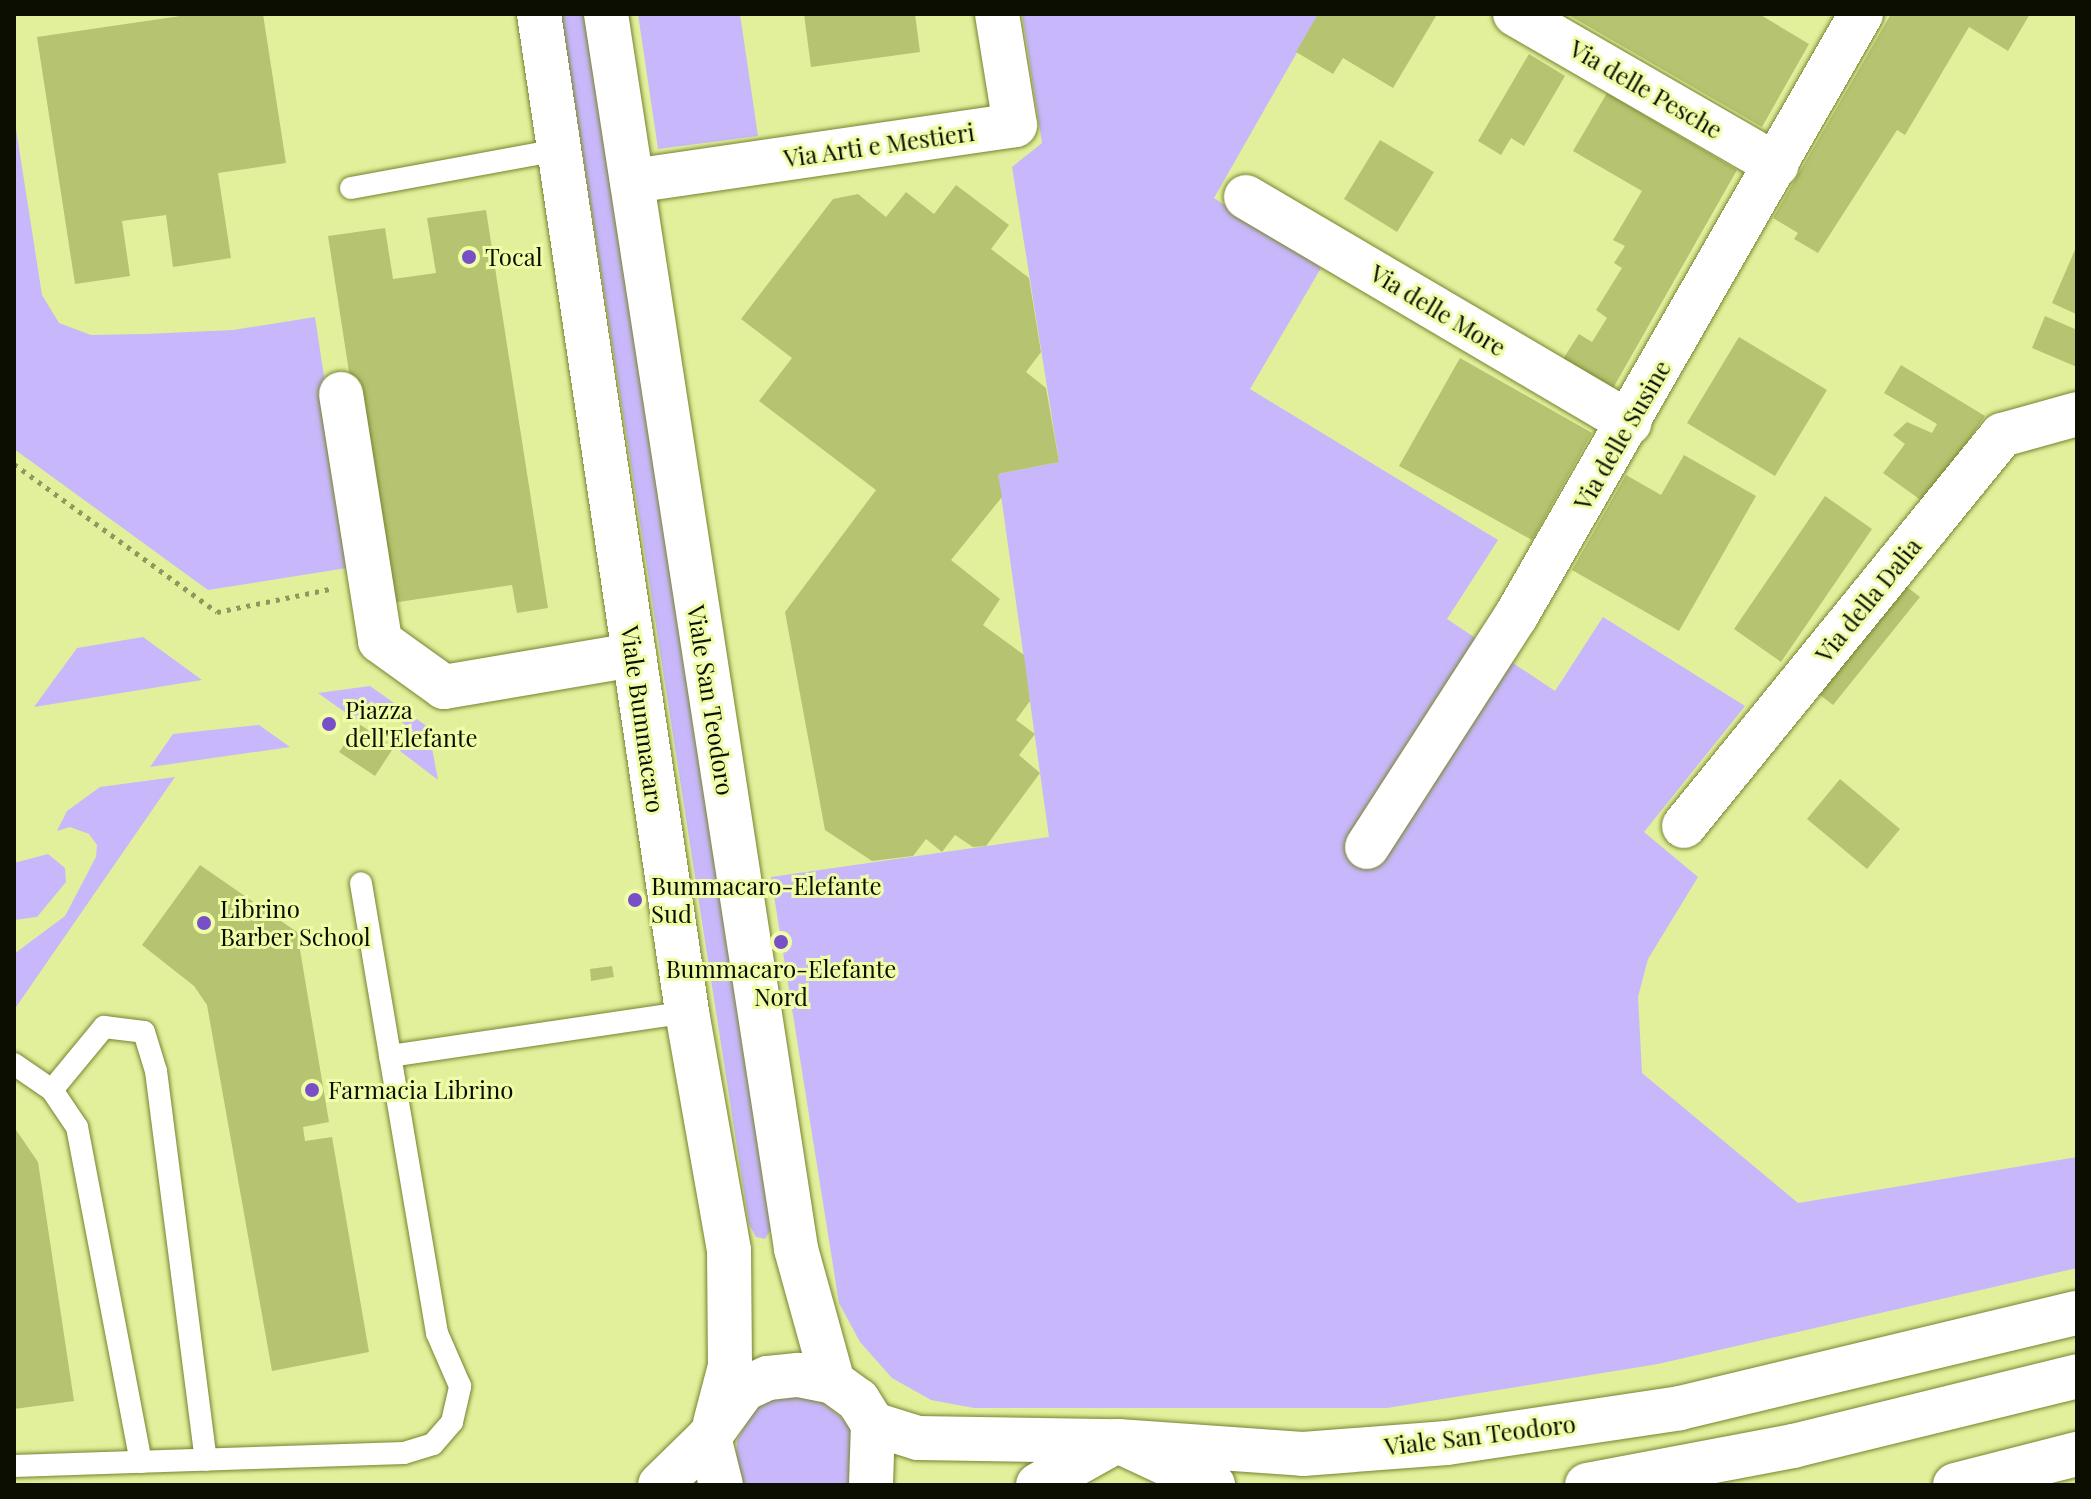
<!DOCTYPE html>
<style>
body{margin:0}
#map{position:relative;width:2091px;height:1499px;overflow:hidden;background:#e2f09b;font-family:"Playfair Display",serif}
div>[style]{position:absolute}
.green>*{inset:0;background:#c8b7fa}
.building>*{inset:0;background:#b6c370}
.path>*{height:5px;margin-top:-2.5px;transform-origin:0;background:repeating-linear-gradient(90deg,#8f995f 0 4px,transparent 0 10px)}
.roads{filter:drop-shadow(0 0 2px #78832f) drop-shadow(0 0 2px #78832f)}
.service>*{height:22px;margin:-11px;padding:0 11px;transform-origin:11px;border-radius:11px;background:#fff}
.minor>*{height:44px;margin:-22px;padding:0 22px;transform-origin:22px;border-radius:22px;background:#fff}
.secondary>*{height:44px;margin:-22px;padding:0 22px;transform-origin:22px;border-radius:22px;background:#fff}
.primary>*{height:44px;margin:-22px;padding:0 22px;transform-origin:22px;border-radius:22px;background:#fff}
.dots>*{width:22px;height:22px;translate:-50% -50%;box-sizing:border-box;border:4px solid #effda8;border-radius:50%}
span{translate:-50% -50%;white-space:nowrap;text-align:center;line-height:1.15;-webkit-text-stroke:6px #effda8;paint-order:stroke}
.street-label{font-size:24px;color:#0b0e00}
.poi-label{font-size:24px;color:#0b0e00}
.left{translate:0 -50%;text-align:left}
.frame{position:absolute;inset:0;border:16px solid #0b0e00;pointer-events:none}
</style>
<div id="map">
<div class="green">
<i style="clip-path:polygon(561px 14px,585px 14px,773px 1226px,765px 1239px,756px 1237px,749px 1224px)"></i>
<i style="clip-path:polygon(638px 14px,740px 14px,758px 136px,658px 149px)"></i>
<i style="clip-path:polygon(1022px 14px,1319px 14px,1214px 198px,1321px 268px,1250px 389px,1498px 540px,1447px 619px,1555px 691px,1603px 617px,1745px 706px,1644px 832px,1698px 877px,1648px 959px,1638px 997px,1642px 1073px,1798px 1203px,2077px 1157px,2077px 1268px,1658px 1364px,1387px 1408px,974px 1408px,931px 1400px,892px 1378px,860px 1342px,839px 1303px,771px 877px,1049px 837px,998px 474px,1059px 462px,1012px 167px,1042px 143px)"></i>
<i style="clip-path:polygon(14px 116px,42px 295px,59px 323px,91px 335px,145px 334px,233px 330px,315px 317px,353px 567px,208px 590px,14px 449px)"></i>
<i style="clip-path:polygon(143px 637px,202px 680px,34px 707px,77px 648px)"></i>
<i style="clip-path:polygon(370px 686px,428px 727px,438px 780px,400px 751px,413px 730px,371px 701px,356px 720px,318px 693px)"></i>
<i style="clip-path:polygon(259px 725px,290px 747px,150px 767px,173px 734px)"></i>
<i style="clip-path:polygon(175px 777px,14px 1010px,14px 954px,65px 916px,96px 857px,97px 845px,89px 834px,70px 827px,57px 831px,67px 811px,100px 787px)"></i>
<i style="clip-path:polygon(48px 854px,65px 868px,66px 882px,37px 917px,14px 920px,14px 863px)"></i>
<i style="clip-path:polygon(813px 1394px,851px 1426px,855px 1442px,850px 1485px,743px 1485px,736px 1465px,737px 1440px,756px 1407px,778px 1395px)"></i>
</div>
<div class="building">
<i style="clip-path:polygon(194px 14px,263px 14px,286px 163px,218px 173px,231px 258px,173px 267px,166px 215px,122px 221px,130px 276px,75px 284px,37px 37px)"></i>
<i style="clip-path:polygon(804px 14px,915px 14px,920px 52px,811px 67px)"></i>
<i style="clip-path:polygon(1318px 14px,1433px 14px,1436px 16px,1393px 88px,1343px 58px,1333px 74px,1296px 52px)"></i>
<i style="clip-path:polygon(1567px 14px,1759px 14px,1809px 44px,1762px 127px)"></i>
<i style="clip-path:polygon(1891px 14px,2030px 14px,2008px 51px,1969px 27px,1905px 135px,1897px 130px,1818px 253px,1794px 239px,1798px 233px,1773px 218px)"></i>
<i style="clip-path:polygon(1529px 54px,1565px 76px,1524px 146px,1511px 138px,1501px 155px,1478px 141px)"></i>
<i style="clip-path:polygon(1607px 93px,1737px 170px,1612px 390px,1563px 359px,1579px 334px,1592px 342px,1607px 318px,1596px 310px,1622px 268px,1614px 263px,1625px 246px,1613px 240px,1642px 191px,1573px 151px)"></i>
<i style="clip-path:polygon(1380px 140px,1434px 172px,1397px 232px,1344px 199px)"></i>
<i style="clip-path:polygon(956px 185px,1009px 225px,991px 249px,1029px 278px,1041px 352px,1026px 372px,1046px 388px,1059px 462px,998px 474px,1002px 497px,951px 560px,1000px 599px,983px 625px,1024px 655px,1030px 701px,1016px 720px,1035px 734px,1019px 755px,1040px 773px,986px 846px,973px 847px,955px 835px,942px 852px,926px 839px,913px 856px,872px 861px,825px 830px,785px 612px,876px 490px,759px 401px,792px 358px,741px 319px,833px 199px,858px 194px,886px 217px,906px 192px,934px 214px)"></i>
<i style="clip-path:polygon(486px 210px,548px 608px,517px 613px,512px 585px,385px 604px,328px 236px,385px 228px,393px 279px,436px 273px,427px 218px)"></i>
<i style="clip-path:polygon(2077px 245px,2077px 312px,2076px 314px,2052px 303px)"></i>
<i style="clip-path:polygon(2045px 316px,2077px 330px,2077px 367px,2032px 348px)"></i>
<i style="clip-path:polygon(1739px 337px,1827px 390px,1775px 476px,1687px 423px)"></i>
<i style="clip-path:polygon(1460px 358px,1592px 433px,1532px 540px,1399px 466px)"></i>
<i style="clip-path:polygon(1901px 365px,1985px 416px,1925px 503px,1883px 473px,1905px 444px,1893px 435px,1907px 422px,1932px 433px,1937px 424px,1884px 393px)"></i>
<i style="clip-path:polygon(1684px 455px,1756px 496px,1679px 631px,1572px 570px,1626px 475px,1661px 495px)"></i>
<i style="clip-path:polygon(1825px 496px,1872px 529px,1781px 662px,1734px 629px)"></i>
<i style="clip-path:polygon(1898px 580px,1920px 597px,1833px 705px,1811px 688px)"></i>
<i style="clip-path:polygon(359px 724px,394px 747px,375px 776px,339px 752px)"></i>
<i style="clip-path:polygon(1840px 779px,1900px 829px,1867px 869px,1807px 819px)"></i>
<i style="clip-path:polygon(200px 865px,297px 932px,329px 1122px,303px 1127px,305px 1141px,332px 1137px,369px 1352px,272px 1371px,207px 1005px,194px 986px,142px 945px)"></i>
<i style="clip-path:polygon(612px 966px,614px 977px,591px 981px,590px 969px)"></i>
<i style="clip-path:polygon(14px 1127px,38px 1162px,74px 1401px,14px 1409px)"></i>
</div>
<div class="path">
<i style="left:14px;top:464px;width:251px;rotate:36.1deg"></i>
<i style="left:217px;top:612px;width:115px;rotate:-11.5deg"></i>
</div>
<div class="roads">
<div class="service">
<i style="left:351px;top:188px;width:210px;rotate:-10.4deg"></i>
<i style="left:390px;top:1056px;width:300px;rotate:-8.4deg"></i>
<i style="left:14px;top:1064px;width:46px;rotate:34.4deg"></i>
<i style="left:52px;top:1090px;width:45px;rotate:56deg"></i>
<i style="left:77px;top:1127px;width:341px;rotate:79.2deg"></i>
<i style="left:52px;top:1090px;width:82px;rotate:-50.5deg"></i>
<i style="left:104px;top:1027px;width:40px;rotate:7.1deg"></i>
<i style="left:144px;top:1032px;width:41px;rotate:72.9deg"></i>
<i style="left:156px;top:1071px;width:392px;rotate:82.7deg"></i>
<i style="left:14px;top:1466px;width:390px;rotate:-1.9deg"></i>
<i style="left:404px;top:1453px;width:30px;rotate:-17deg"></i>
<i style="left:433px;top:1444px;width:29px;rotate:-49deg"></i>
<i style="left:452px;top:1422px;width:37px;rotate:-77deg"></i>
<i style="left:460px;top:1386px;width:58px;rotate:-113.5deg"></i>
<i style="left:437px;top:1333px;width:456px;rotate:-99.6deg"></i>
</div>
<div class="minor">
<i style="left:1515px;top:14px;width:302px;rotate:30deg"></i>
<i style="left:632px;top:181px;width:387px;rotate:-8.3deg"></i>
<i style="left:1015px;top:125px;width:112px;rotate:-99.2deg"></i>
<i style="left:1246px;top:197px;width:445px;rotate:30.5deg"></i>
<i style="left:341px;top:394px;width:250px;rotate:81deg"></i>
<i style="left:380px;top:641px;width:79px;rotate:35.7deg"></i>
<i style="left:444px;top:687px;width:193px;rotate:-9.6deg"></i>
<i style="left:1684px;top:826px;width:504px;rotate:-50.88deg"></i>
<i style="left:2002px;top:435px;width:78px;rotate:-15.6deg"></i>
<i style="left:1367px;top:847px;width:275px;rotate:-57.2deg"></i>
<i style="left:1516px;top:616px;width:694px;rotate:-60.18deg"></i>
</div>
<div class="secondary">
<i style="left:539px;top:14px;width:1009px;rotate:81.56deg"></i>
<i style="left:687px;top:1012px;width:242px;rotate:80deg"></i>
<i style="left:729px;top:1250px;width:116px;rotate:89.5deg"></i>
<i style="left:730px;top:1366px;width:59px;rotate:104.7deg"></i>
<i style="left:606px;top:14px;width:1250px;rotate:81.25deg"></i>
<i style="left:796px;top:1249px;width:138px;rotate:74.5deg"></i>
<i style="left:873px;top:1424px;width:47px;rotate:17.3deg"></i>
<i style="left:918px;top:1438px;width:200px;rotate:0.9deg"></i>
<i style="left:1118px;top:1441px;width:185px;rotate:4deg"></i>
<i style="left:1303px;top:1454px;width:144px;rotate:-4.4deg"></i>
<i style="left:1447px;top:1443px;width:236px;rotate:-8.5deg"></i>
<i style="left:1680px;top:1408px;width:408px;rotate:-13.5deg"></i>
<i style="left:709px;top:1437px;width:49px;rotate:76deg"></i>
<i style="left:660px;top:1485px;width:69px;rotate:-44.4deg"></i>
<i style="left:709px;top:1437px;width:59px;rotate:-53.9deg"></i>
<i style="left:744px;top:1389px;width:26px;rotate:-25deg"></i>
<i style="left:768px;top:1378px;width:30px;rotate:-6deg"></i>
<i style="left:798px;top:1375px;width:36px;rotate:11deg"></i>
<i style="left:833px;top:1382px;width:31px;rotate:36deg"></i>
<i style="left:858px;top:1400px;width:28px;rotate:58deg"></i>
<i style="left:873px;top:1424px;width:61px;rotate:91.9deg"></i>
<i style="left:1038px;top:1485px;width:88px;rotate:-29.2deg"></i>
</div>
<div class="primary">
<i style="left:1118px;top:1441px;width:105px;rotate:24.9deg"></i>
<i style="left:1587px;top:1485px;width:210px;rotate:-10.7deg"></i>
<i style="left:1793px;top:1446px;width:292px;rotate:-13.8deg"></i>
<i style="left:1955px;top:1485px;width:126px;rotate:-14.3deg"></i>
</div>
</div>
<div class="dots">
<i style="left:469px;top:257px;background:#794fc8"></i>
<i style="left:329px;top:724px;background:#794fc8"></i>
<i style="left:635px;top:900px;background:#794fc8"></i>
<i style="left:204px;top:923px;background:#794fc8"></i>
<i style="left:781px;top:942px;background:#794fc8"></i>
<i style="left:312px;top:1090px;background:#794fc8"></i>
</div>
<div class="street-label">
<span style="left:1646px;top:89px;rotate:30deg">Via delle Pesche</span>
<span style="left:879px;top:145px;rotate:-8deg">Via Arti e Mestieri</span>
<span style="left:1438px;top:310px;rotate:31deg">Via delle More</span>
<span style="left:1622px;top:435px;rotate:-60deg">Via delle Susine</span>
<span style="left:1868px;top:600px;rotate:-51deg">Via della Dalia</span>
<span style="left:711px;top:700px;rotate:81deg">Viale San Teodoro</span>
<span style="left:643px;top:719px;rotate:82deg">Viale Bummacaro</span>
<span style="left:1480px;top:1435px;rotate:-7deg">Viale San Teodoro</span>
</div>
<div class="poi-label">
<span class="left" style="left:485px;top:257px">Tocal</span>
<span class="left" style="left:345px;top:724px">Piazza<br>dell'Elefante</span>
<span class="left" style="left:651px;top:900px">Bummacaro-Elefante<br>Sud</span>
<span class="left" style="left:220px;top:923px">Librino<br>Barber School</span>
<span style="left:781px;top:983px">Bummacaro-Elefante<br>Nord</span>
<span class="left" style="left:328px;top:1090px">Farmacia Librino</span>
</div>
<div class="frame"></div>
</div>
